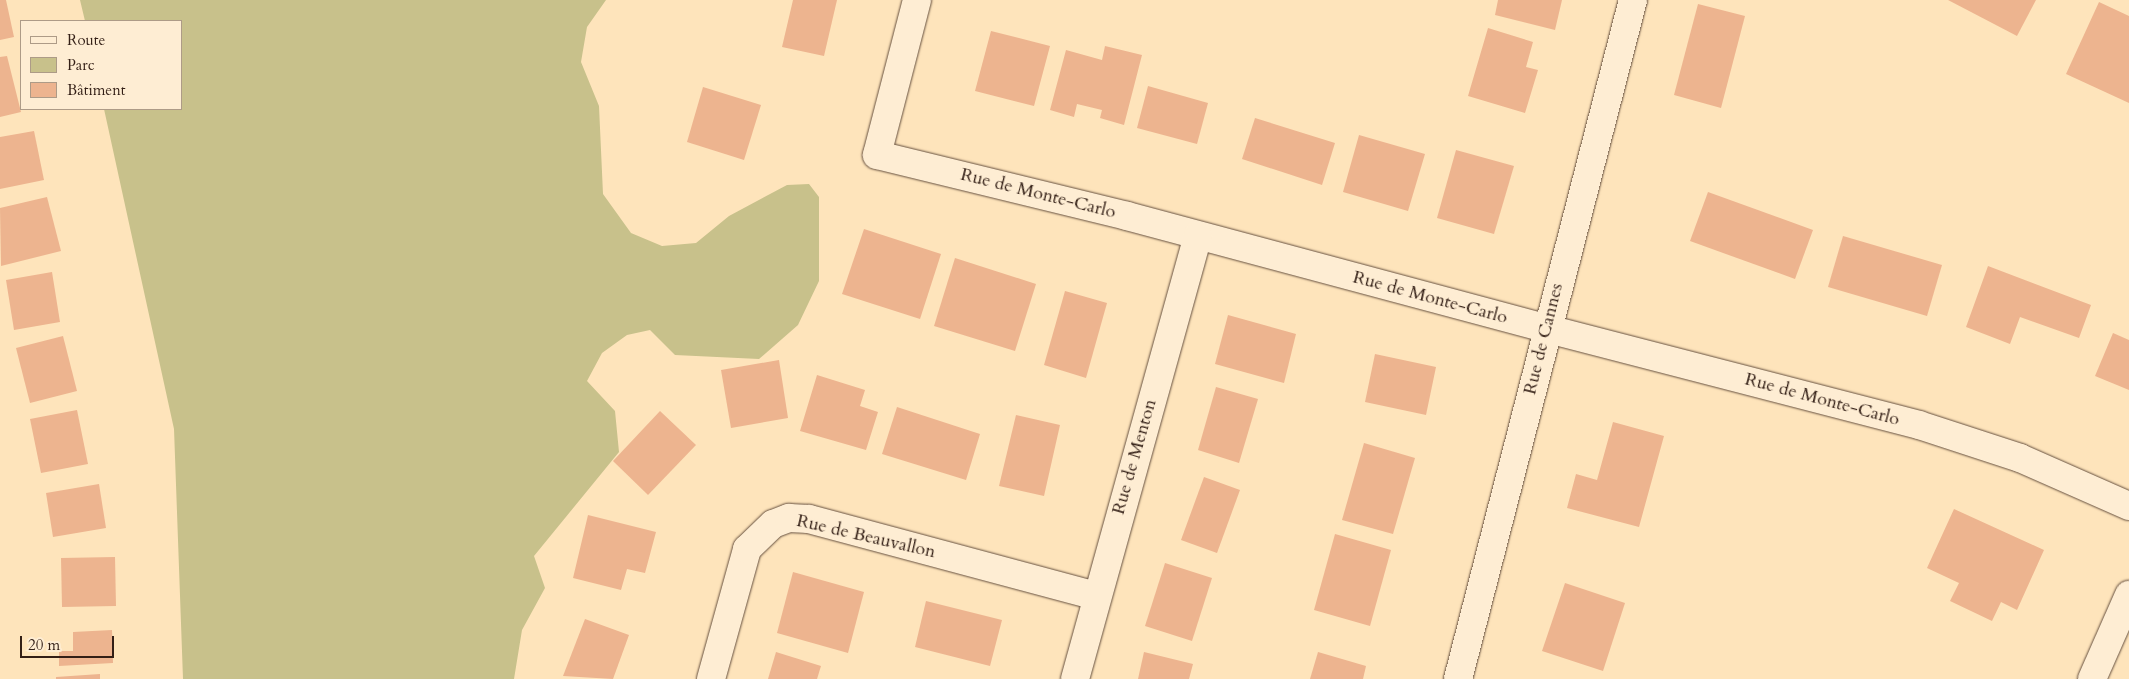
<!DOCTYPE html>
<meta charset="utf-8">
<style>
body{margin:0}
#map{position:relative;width:2129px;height:679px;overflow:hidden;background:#fee4bb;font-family:Cardo,serif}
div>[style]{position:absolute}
.green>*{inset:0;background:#c8c18b}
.building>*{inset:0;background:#edb48f}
.roads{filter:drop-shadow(0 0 1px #66503f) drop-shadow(0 0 1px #66503f)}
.street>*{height:28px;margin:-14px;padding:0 14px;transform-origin:14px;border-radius:14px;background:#feedd3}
.secondary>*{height:28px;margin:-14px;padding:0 14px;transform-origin:14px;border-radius:14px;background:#feedd3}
span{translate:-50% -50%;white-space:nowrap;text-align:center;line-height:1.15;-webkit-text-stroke:4px #feedd3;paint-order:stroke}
.street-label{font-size:18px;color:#331f16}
.legend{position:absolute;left:20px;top:20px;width:162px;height:90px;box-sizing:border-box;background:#feedd3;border:1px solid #ad9b87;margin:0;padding:6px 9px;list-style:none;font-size:15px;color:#331f16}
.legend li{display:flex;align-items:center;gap:10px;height:25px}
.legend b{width:25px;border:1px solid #ad9b87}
.scale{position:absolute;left:20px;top:636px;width:94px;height:22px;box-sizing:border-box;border:2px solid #331f16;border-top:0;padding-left:6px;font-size:15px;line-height:18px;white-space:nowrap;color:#331f16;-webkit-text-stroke:4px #feedd3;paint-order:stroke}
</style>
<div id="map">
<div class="green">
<i style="clip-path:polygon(80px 0,606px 0,587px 27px,581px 62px,599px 106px,603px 194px,631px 233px,662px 246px,696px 243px,729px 216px,787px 185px,809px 184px,819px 197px,819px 281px,798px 325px,759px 359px,675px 355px,650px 330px,627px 335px,602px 353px,587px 381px,615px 411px,619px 452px,534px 556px,545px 588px,522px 630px,514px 679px,183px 679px,174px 429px,104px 109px,181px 109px,181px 21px,85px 21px)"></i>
</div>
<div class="building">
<i style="clip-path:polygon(0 0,6px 0,14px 37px,0 40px)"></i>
<i style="clip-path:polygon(793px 0,837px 0,824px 56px,782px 47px)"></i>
<i style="clip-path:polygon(1498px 0,1562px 0,1555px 30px,1495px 15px)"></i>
<i style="clip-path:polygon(1948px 0,2036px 0,2017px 36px)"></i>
<i style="clip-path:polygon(2099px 2px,2129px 16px,2129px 103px,2066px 74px)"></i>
<i style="clip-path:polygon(1698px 4px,1745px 16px,1721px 108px,1674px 95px)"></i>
<i style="clip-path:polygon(1488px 28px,1533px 42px,1526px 67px,1538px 70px,1525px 113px,1468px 96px)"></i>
<i style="clip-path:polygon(991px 31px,1050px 46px,1034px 106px,975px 91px)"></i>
<i style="clip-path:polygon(1105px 46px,1142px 55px,1124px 125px,1100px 118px,1102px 110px,1077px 104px,1074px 117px,1050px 110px,1066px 50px,1102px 60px)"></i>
<i style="clip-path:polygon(7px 56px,21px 112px,0 117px,0 57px)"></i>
<i style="clip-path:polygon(1148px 86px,1208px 103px,1197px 144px,1137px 128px)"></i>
<i style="clip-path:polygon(703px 87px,761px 105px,744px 160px,687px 142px)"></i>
<i style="clip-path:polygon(1255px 118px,1335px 143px,1322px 185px,1242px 159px)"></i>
<i style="clip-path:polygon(34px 131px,44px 180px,0 189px,0 137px)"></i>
<i style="clip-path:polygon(1359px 135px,1425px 154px,1408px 211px,1343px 192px)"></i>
<i style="clip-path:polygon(1456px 150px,1514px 166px,1494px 234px,1437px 218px)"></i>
<i style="clip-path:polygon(1708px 192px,1813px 230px,1795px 279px,1690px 241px)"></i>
<i style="clip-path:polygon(47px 197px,61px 251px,1px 266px,0 208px)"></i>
<i style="clip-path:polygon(864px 229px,941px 254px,920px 319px,842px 294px)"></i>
<i style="clip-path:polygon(1843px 236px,1942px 265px,1927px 316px,1828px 287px)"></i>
<i style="clip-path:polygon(955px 258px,1036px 284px,1015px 351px,934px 326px)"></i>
<i style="clip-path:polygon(1988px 266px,2091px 305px,2079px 338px,2020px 317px,2010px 344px,1966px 327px)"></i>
<i style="clip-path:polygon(52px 272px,60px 322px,14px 330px,6px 280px)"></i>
<i style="clip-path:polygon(1065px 291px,1107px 303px,1086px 378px,1044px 365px)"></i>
<i style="clip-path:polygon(1228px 315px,1296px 334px,1284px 383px,1215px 364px)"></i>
<i style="clip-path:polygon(2113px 333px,2129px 340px,2129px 390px,2095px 376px)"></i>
<i style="clip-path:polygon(63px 336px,77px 391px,30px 403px,16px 348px)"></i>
<i style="clip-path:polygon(1375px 354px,1436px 367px,1426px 415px,1365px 402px)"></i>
<i style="clip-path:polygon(779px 360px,788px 418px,731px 428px,721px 370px)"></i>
<i style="clip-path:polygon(817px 375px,865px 390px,860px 406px,878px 412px,866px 450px,800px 431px)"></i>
<i style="clip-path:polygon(1216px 387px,1258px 399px,1239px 463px,1198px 450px)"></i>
<i style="clip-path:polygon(897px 407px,980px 434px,966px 480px,882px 454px)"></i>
<i style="clip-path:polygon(77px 410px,88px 464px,41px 473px,30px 419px)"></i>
<i style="clip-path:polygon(660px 411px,696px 445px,648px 495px,613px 461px)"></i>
<i style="clip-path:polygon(1016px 415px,1060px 425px,1044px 496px,999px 486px)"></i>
<i style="clip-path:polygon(1613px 422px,1664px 436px,1639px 527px,1567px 508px,1576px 474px,1597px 480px)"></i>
<i style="clip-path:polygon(1364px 443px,1415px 458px,1393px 534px,1342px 520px)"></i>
<i style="clip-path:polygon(1204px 477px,1240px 490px,1217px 553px,1181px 540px)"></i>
<i style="clip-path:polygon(99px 484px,106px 528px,53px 537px,46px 493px)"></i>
<i style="clip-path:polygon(1954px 509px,2044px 550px,2017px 610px,2001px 602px,1992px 621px,1950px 601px,1959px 583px,1927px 568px)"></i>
<i style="clip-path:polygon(588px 515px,656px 532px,645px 573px,627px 569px,621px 590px,573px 578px)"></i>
<i style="clip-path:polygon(1335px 534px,1391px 550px,1370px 626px,1314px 610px)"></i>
<i style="clip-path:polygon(115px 557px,116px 606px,62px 607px,61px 558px)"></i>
<i style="clip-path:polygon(1165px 563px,1212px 578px,1192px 641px,1145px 626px)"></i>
<i style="clip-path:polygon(793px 572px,864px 592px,848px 653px,777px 633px)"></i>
<i style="clip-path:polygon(1565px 583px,1625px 603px,1603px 671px,1542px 651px)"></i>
<i style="clip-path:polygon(926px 601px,1002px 620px,990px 666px,915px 647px)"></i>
<i style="clip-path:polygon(585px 619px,629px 635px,613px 679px,563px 676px)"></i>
<i style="clip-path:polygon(112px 630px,113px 663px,59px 666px,59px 651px,73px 651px,73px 632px)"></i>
<i style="clip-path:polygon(776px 652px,821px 666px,817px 679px,768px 679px)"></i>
<i style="clip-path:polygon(1144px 652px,1193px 664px,1189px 679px,1138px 679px)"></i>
<i style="clip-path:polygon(1318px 652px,1366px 666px,1363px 679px,1310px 679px)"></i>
<i style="clip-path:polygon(100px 674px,100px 679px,56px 679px,56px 677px)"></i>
</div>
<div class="roads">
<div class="street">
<i style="left:917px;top:0;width:160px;rotate:104.5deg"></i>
<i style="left:877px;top:155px;width:257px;rotate:13.7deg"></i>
<i style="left:1127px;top:216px;width:436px;rotate:15deg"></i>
<i style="left:711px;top:679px;width:135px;rotate:-74.5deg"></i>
<i style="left:747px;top:549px;width:36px;rotate:-44deg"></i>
<i style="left:773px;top:524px;width:17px;rotate:-21deg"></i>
<i style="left:789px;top:518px;width:20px;rotate:3deg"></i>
<i style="left:809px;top:519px;width:297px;rotate:15deg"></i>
<i style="left:1075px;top:679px;width:460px;rotate:-74.5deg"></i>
<i style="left:2092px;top:679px;width:92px;rotate:-66.2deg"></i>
</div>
<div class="secondary">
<i style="left:1548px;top:329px;width:383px;rotate:14.5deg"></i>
<i style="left:1919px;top:425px;width:106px;rotate:18.1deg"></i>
<i style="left:2020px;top:458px;width:119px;rotate:23.8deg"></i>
<i style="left:1458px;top:679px;width:701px;rotate:-75.55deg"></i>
</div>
</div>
<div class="street-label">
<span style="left:1038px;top:194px;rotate:14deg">Rue de Monte-Carlo</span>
<span style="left:1430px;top:298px;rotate:15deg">Rue de Monte-Carlo</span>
<span style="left:1544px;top:339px;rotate:-76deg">Rue de Cannes</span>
<span style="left:1822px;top:400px;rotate:15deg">Rue de Monte-Carlo</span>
<span style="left:1135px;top:457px;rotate:-74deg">Rue de Menton</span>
<span style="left:866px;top:537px;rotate:13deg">Rue de Beauvallon</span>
</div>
<ul class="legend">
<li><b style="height:6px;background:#feedd3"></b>Route</li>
<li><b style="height:14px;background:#c8c18b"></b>Parc</li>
<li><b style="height:14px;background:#edb48f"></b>Bâtiment</li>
</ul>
<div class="scale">20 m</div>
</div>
